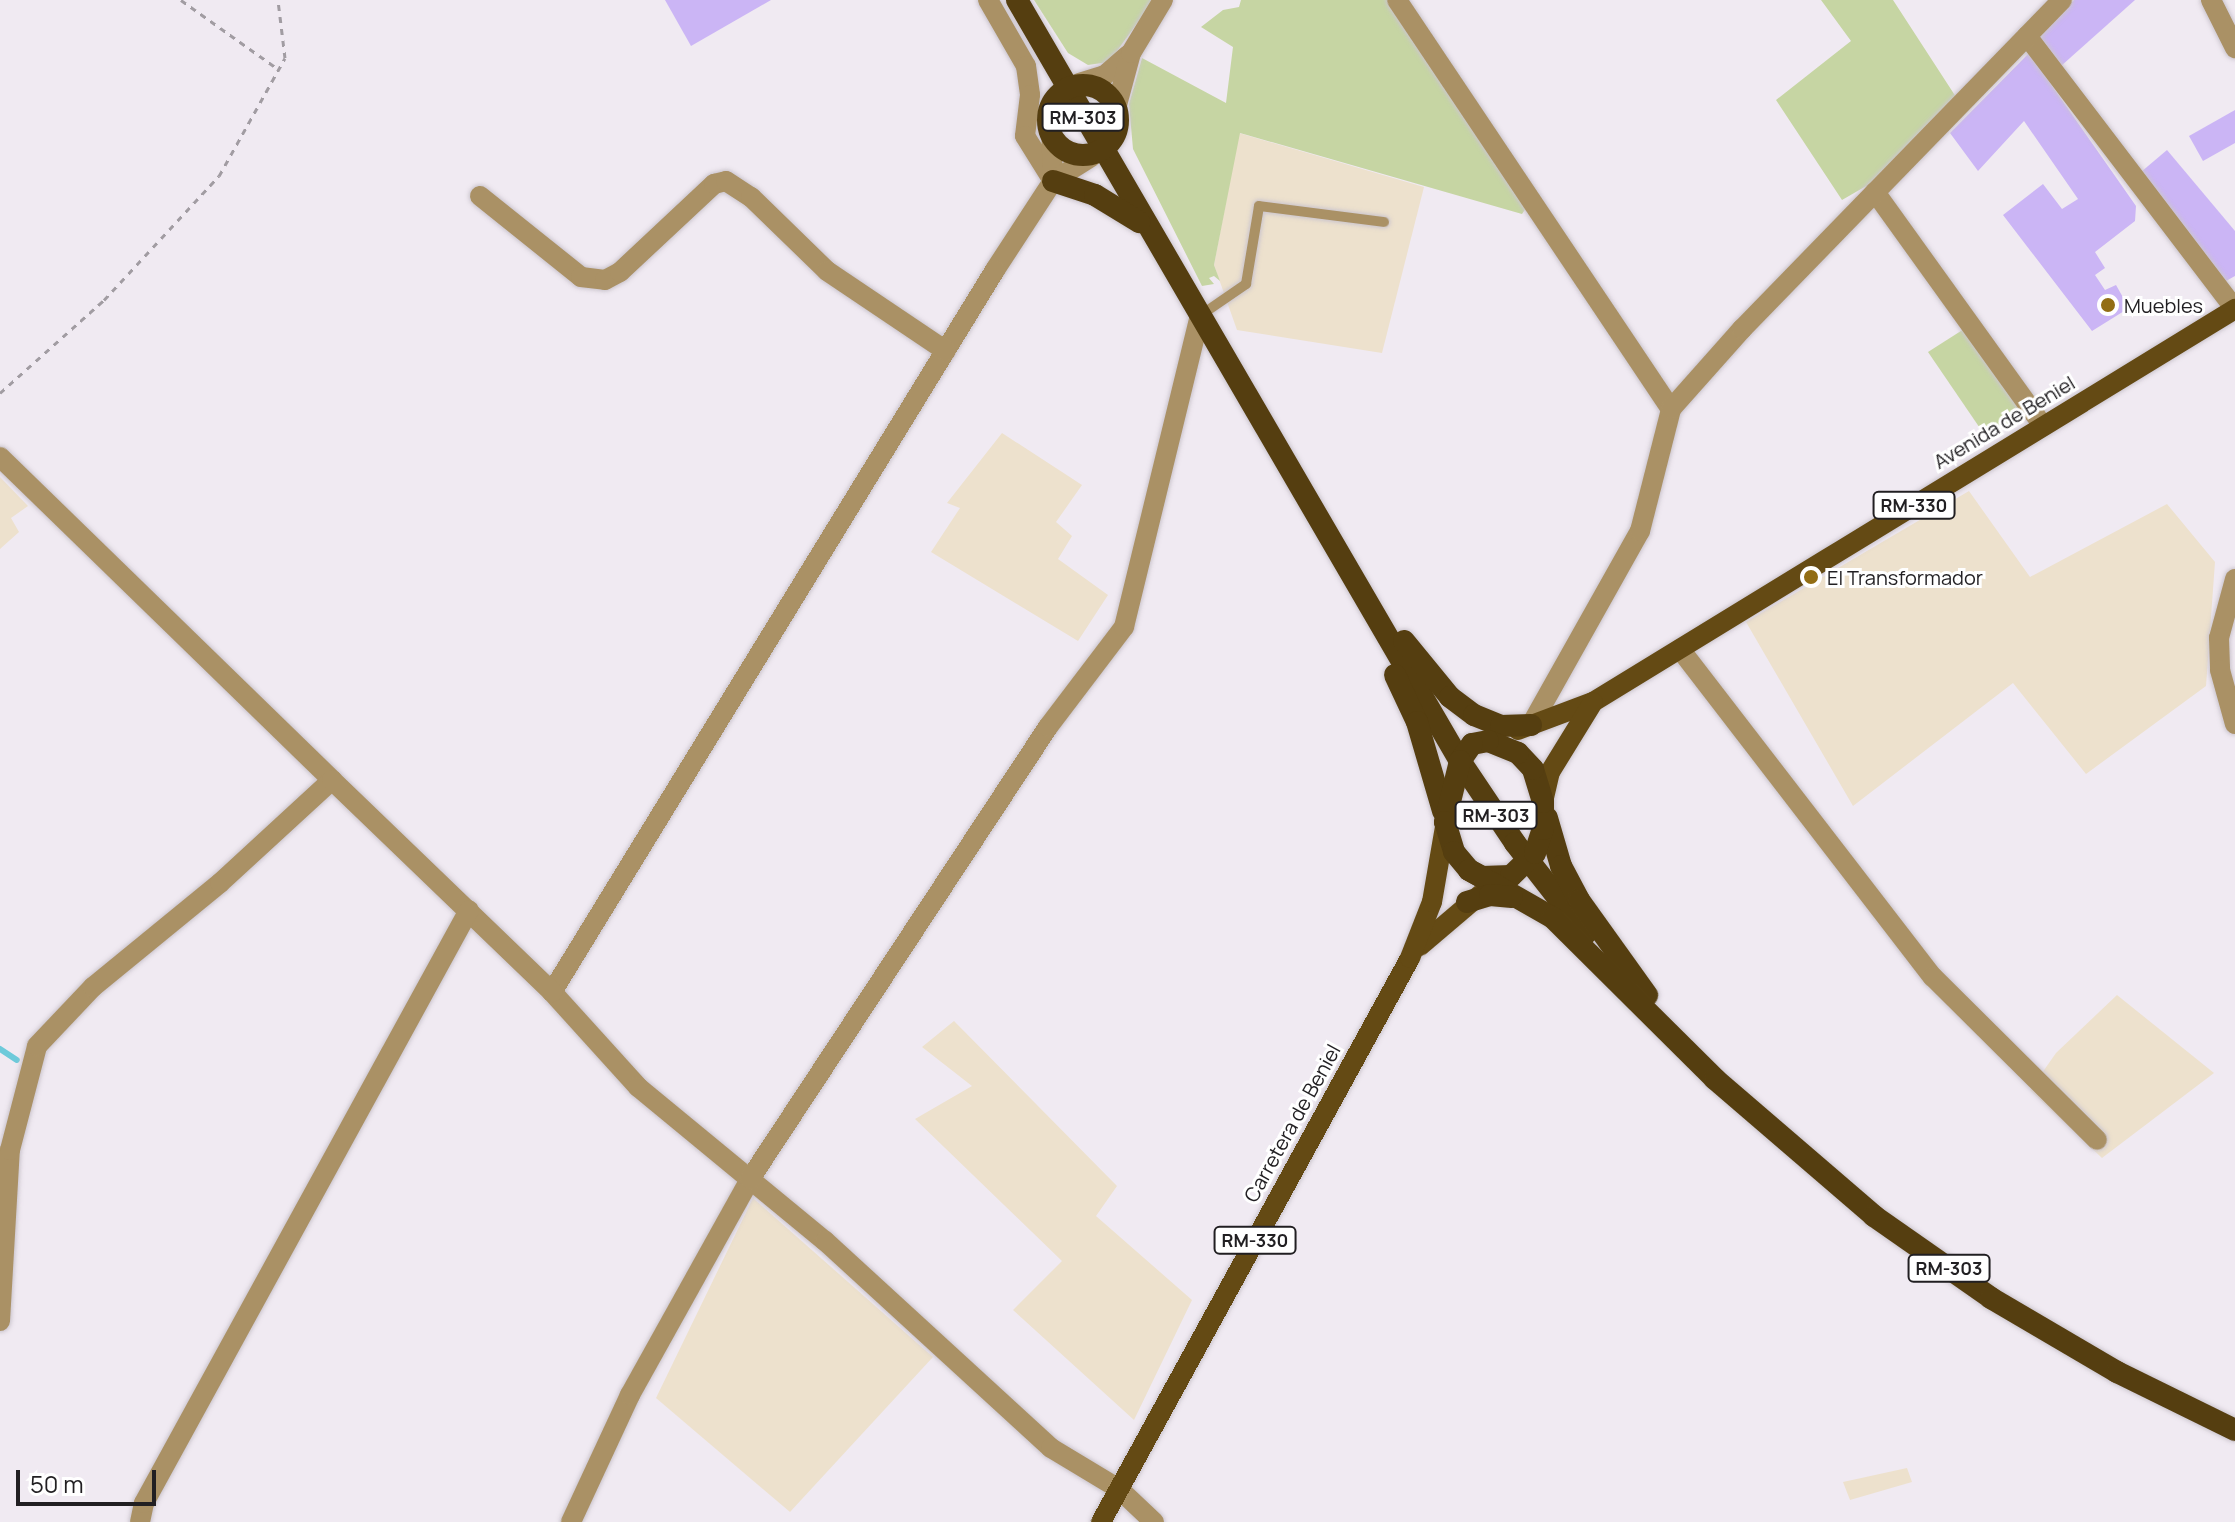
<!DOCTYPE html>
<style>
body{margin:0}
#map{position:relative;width:2235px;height:1522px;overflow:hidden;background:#f0eaf2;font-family:Manrope,sans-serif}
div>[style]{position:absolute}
.industrial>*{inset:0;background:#ede1cd}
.green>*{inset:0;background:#c6d5a3}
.stream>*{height:6px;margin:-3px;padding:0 3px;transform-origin:3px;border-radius:3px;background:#6dcada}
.building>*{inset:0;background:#cbb5f5}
.path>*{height:3px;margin-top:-1.5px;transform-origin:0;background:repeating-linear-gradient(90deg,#a19ca2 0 6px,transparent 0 12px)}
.roads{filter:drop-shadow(0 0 2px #cbc5cd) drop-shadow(0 0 2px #cbc5cd)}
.service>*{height:10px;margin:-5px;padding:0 5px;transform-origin:5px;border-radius:5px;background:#aa9165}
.minor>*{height:20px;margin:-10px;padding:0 10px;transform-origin:10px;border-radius:10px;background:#aa9165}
.tertiary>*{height:20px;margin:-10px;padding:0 10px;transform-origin:10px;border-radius:10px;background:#aa9165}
.primary>*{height:20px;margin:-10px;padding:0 10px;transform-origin:10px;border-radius:10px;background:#644a14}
.trunk>*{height:22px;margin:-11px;padding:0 11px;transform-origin:11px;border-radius:11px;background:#553e10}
.trunk>.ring{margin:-11px;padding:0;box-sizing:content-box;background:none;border:22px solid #553e10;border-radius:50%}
.dots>*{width:22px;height:22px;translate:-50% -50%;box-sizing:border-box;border:4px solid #fff;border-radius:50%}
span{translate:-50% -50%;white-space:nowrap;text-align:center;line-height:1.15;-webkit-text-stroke:6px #fff;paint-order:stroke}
.shield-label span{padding:2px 6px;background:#fff;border:2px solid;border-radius:6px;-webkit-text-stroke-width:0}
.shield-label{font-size:18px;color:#211f22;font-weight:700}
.poi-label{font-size:20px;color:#211f22}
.left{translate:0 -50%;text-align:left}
.street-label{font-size:20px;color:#211f22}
.scale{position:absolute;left:16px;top:1470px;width:140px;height:36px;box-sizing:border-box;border:4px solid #211f22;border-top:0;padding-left:10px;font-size:24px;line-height:28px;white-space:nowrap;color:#211f22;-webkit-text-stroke:6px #fff;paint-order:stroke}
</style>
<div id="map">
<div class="industrial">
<i style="clip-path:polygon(1239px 133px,1424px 187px,1382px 353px,1237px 330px,1214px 265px)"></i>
<i style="clip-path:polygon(1002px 433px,1082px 485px,1056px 522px,1072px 536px,1058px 559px,1108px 595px,1078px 641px,931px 552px,960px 508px,947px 503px)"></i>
<i style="clip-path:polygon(0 477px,28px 506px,11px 518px,19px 532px,0 549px)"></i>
<i style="clip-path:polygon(1969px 491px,2030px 577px,2167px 504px,2215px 562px,2206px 686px,2086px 774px,2013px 683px,1853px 806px,1746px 622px)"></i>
<i style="clip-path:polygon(2117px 995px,2214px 1073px,2102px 1158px,2030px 1090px,2056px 1053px)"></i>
<i style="clip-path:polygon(954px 1021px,1117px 1186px,1096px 1216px,1192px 1300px,1134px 1420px,1013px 1310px,1062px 1261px,915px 1119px,972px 1086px,922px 1047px)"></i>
<i style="clip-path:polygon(753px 1198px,933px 1357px,790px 1512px,656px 1398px)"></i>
<i style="clip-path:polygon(1907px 1468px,1912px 1482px,1850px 1500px,1843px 1482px)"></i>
</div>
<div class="green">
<i style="clip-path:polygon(1034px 0,1154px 0,1109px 62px,1088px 65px,1068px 53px)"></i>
<i style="clip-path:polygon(1241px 0,1388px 0,1526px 208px,1522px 214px,1240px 133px,1214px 265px,1220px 281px,1214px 276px,1209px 278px,1214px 284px,1202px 286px,1133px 149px,1129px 104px,1142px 58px,1226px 103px,1233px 47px,1201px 27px,1223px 10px,1239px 7px)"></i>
<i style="clip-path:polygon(1821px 0,1893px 0,1956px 97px,1868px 185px,1842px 200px,1776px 100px,1851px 41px)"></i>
<i style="clip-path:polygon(1964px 329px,2026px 416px,1986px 437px,1928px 352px)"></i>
</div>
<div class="stream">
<i style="left:0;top:1049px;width:20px;rotate:33deg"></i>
</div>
<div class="building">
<i style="clip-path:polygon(665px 0,771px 0,691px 46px)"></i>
<i style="clip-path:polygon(2074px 0,2135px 0,2061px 66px,2034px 36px)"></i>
<i style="clip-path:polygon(2029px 53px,2136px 206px,2135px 221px,2095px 252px,2105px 268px,2095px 275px,2105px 290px,2116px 285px,2129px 308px,2092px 331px,2003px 215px,2043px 184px,2062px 209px,2078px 199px,2024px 121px,1978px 171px,1950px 133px)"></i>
<i style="clip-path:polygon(2235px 110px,2235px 143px,2203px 161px,2189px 136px)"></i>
<i style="clip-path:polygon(2167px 150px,2235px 231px,2235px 276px,2226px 281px,2141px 172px)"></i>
</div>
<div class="path">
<i style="left:181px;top:0;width:119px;rotate:35.4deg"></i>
<i style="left:0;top:393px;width:140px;rotate:-41.8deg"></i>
<i style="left:104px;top:300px;width:169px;rotate:-47.2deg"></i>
<i style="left:219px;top:176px;width:135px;rotate:-60.8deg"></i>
<i style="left:285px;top:58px;width:58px;rotate:-96.9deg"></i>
</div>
<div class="roads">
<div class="service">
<i style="left:1201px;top:315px;width:55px;rotate:-34.6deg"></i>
<i style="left:1246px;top:284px;width:79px;rotate:-80.5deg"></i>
<i style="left:1259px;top:206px;width:126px;rotate:7.3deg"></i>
</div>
<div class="minor">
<i style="left:988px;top:0;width:76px;rotate:60.1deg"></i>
<i style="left:1026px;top:66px;width:29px;rotate:82deg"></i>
<i style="left:1030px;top:95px;width:41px;rotate:97deg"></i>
<i style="left:1025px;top:136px;width:53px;rotate:58.1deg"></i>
<i style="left:1397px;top:0;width:492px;rotate:56.2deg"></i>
<i style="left:2027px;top:36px;width:343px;rotate:52.7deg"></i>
<i style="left:1079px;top:83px;width:27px;rotate:-17deg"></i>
<i style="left:1105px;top:75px;width:30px;rotate:-41deg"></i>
<i style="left:1114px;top:116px;width:65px;rotate:-74.9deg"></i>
<i style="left:1131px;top:53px;width:62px;rotate:-58.9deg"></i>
<i style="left:1051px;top:126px;width:55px;rotate:87.9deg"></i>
<i style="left:1091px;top:157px;width:45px;rotate:147.7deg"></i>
<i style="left:1053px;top:181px;width:106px;rotate:123.1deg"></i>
<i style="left:995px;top:270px;width:847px;rotate:121.53deg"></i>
<i style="left:552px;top:992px;width:128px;rotate:47.8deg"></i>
<i style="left:638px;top:1087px;width:242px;rotate:39.5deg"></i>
<i style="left:825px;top:1241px;width:306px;rotate:42.5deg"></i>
<i style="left:1051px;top:1448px;width:79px;rotate:31.1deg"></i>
<i style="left:1119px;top:1489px;width:48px;rotate:43.3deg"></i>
<i style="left:1875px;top:192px;width:288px;rotate:54.3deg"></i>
<i style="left:480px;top:196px;width:129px;rotate:38.7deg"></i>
<i style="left:581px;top:277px;width:24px;rotate:7deg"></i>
<i style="left:605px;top:280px;width:17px;rotate:-28deg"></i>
<i style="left:620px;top:272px;width:129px;rotate:-43.1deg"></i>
<i style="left:714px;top:184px;width:12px;rotate:-14deg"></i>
<i style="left:726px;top:181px;width:30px;rotate:33deg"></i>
<i style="left:751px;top:197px;width:106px;rotate:44.2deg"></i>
<i style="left:827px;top:271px;width:143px;rotate:33.9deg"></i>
<i style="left:0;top:457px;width:463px;rotate:44.2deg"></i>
<i style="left:1680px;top:649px;width:414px;rotate:52.4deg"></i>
<i style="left:1933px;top:977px;width:231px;rotate:44.8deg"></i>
<i style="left:1531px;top:725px;width:223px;rotate:-60.7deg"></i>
<i style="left:1640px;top:531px;width:126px;rotate:-75.7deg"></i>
<i style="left:1671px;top:409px;width:107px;rotate:-48.4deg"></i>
<i style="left:1742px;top:329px;width:459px;rotate:-45.8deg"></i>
<i style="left:0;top:1321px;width:171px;rotate:-86.7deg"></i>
<i style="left:10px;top:1150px;width:107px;rotate:-75.4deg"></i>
<i style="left:37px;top:1046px;width:81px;rotate:-46.5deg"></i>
<i style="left:93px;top:987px;width:164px;rotate:-39.3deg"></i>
<i style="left:220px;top:883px;width:152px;rotate:-42.6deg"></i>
<i style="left:332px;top:780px;width:306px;rotate:43.9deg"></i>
<i style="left:140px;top:1522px;width:19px;rotate:-78deg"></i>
<i style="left:144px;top:1503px;width:676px;rotate:-61.27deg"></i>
<i style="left:571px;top:1522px;width:140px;rotate:-65.1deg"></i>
<i style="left:630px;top:1395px;width:247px;rotate:-60.9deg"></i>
<i style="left:750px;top:1179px;width:541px;rotate:-56.6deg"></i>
<i style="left:1048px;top:727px;width:126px;rotate:-52.8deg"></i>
<i style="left:1124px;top:627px;width:320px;rotate:-76.3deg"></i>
</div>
<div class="tertiary">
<i style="left:2211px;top:0;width:54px;rotate:63.4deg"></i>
<i style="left:2235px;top:579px;width:61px;rotate:105.2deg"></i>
<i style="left:2219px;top:638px;width:32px;rotate:88deg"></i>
<i style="left:2220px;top:670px;width:56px;rotate:74.5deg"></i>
</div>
<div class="primary">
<i style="left:1518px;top:730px;width:80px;rotate:-20.5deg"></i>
<i style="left:1593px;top:702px;width:753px;rotate:-31.47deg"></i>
<i style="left:1543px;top:802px;width:31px;rotate:-77deg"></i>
<i style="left:1550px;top:772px;width:82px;rotate:-58.4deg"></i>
<i style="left:1420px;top:946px;width:80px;rotate:-40.4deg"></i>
<i style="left:1101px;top:1522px;width:643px;rotate:-61.28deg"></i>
<i style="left:1410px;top:958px;width:60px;rotate:-68.6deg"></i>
<i style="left:1432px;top:902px;width:76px;rotate:-80.2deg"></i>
</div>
<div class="trunk">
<i style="left:1017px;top:0;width:881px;rotate:59.8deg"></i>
<i style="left:1460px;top:761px;width:99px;rotate:56.1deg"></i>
<i style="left:1515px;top:843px;width:115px;rotate:52deg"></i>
<i class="ring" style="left:1048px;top:85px;width:48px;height:48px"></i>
<i style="left:1053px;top:181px;width:44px;rotate:18.4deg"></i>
<i style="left:1095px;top:195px;width:52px;rotate:31.5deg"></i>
<i style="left:1404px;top:641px;width:72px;rotate:50.6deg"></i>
<i style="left:1450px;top:697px;width:30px;rotate:37deg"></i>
<i style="left:1474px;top:715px;width:29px;rotate:22deg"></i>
<i style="left:1501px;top:726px;width:30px;rotate:-2deg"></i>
<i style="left:1395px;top:675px;width:52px;rotate:64.9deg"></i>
<i style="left:1417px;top:722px;width:93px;rotate:73.7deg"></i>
<i style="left:1547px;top:818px;width:50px;rotate:73.7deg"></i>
<i style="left:1561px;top:866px;width:38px;rotate:62deg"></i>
<i style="left:1579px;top:900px;width:117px;rotate:54.4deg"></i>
<i style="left:1469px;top:870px;width:15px;rotate:28deg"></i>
<i style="left:1482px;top:877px;width:29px;rotate:-2deg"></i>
<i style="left:1511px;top:876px;width:33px;rotate:-44deg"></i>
<i style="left:1535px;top:853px;width:25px;rotate:-72deg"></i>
<i style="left:1543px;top:829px;width:27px;rotate:-90deg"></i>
<i style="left:1543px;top:802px;width:34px;rotate:-107deg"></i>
<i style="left:1533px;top:769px;width:22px;rotate:-133deg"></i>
<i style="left:1518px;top:753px;width:32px;rotate:-158deg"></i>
<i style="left:1488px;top:741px;width:16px;rotate:169deg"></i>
<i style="left:1472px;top:744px;width:21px;rotate:125deg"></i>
<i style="left:1460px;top:761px;width:63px;rotate:103.8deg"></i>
<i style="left:1445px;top:822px;width:31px;rotate:73deg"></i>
<i style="left:1454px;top:852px;width:23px;rotate:50deg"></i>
<i style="left:1469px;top:870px;width:97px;rotate:29.7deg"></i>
<i style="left:1553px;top:918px;width:228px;rotate:44.8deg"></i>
<i style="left:1715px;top:1079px;width:210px;rotate:40.7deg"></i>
<i style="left:1874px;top:1216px;width:143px;rotate:35deg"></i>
<i style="left:1991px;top:1298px;width:146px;rotate:30.4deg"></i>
<i style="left:2117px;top:1372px;width:131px;rotate:26.2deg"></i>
<i style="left:1467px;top:902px;width:24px;rotate:-17deg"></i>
<i style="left:1490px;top:895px;width:22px;rotate:5deg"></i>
</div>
</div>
<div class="dots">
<i style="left:2108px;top:305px;background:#926d14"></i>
<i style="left:1811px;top:577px;background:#926d14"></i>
</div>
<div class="shield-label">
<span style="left:1083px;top:117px">RM-303</span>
<span style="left:1914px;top:505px">RM-330</span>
<span style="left:1496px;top:815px">RM-303</span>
<span style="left:1255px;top:1240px">RM-330</span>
<span style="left:1949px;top:1268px">RM-303</span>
</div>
<div class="poi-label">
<span class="left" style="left:2124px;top:305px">Muebles</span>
<span class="left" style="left:1827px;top:577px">El Transformador</span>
</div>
<div class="street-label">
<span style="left:2004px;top:422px;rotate:-31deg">Avenida de Beniel</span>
<span style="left:1292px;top:1123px;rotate:-61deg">Carretera de Beniel</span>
</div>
<div class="scale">50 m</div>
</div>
